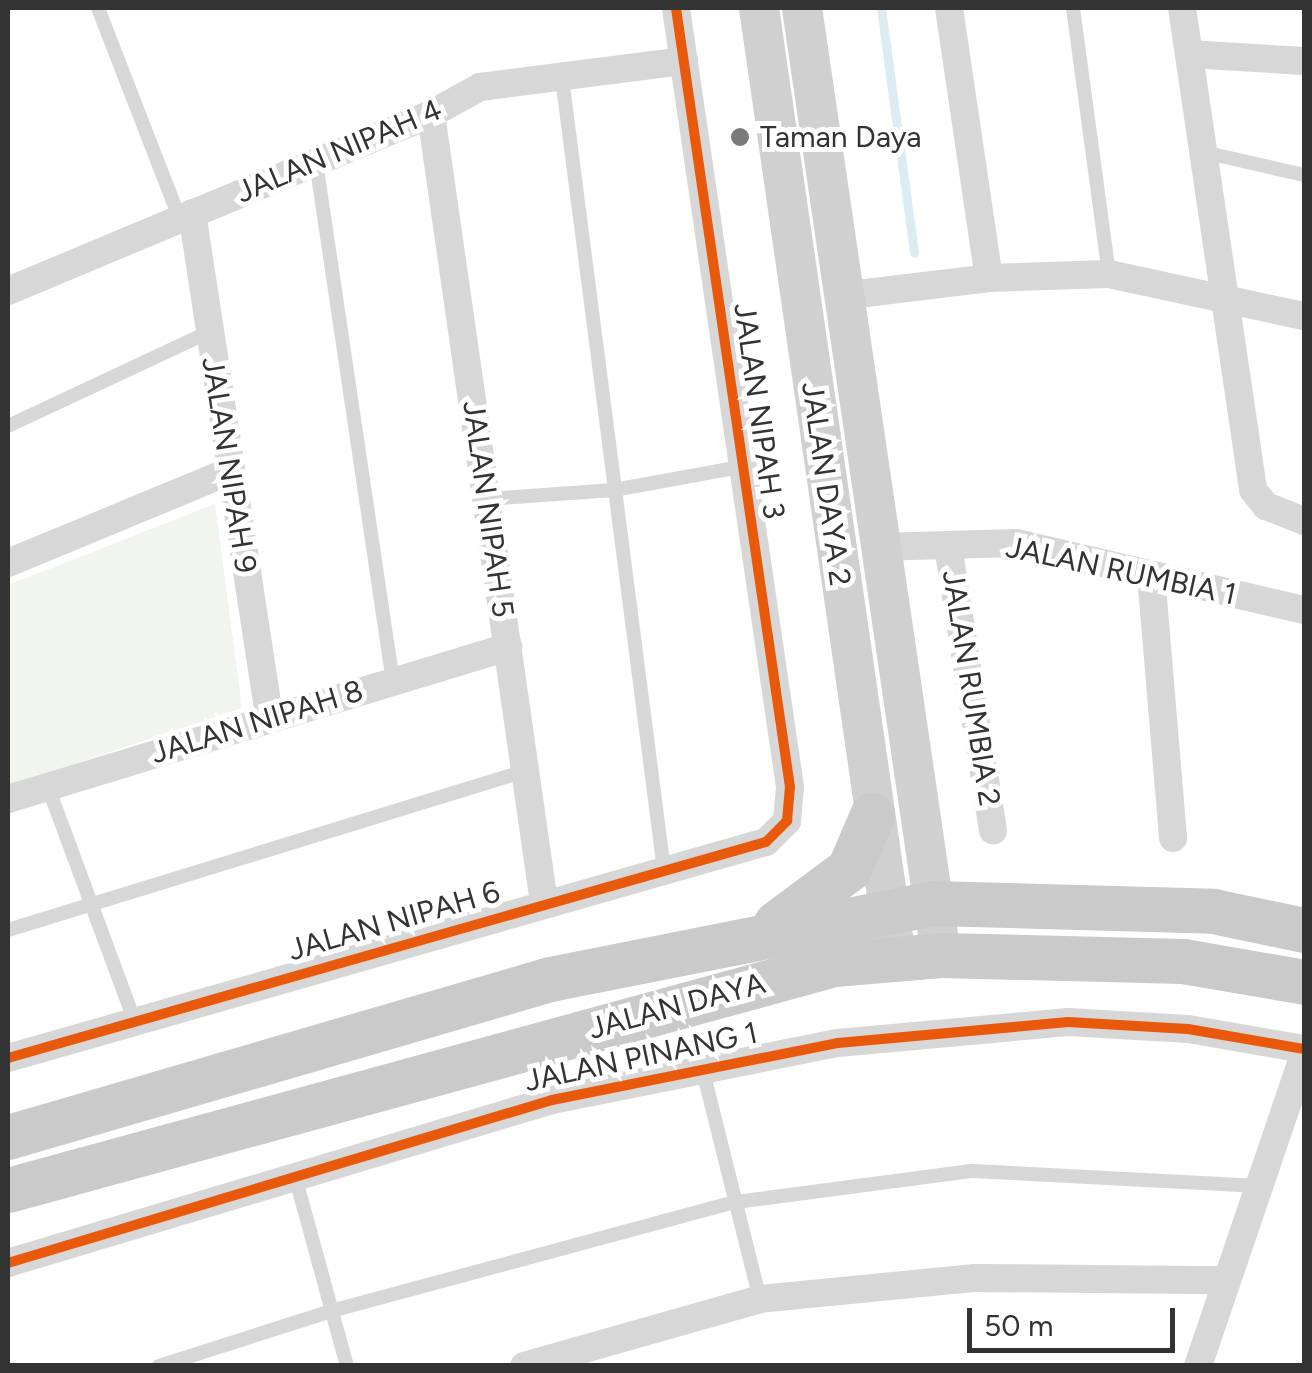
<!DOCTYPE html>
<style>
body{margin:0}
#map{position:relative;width:1312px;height:1373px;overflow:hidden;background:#fff;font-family:Figtree,sans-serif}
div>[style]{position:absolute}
.green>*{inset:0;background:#f1f5ed}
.stream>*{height:9px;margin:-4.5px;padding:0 4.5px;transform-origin:4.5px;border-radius:4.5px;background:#ddebf3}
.lane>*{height:14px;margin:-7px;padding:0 7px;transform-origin:7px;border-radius:7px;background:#d7d7d7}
.street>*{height:28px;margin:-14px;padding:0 14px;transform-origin:14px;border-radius:14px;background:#d7d7d7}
.secondary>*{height:40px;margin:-20px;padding:0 20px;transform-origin:20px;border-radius:20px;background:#d0d0d0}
.primary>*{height:45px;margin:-22.5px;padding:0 22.5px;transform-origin:22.5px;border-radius:22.5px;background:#cacaca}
.cycleway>*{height:10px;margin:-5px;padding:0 5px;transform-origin:5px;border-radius:5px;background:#e8590c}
.dots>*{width:28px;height:28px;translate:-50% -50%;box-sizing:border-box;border:5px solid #fff;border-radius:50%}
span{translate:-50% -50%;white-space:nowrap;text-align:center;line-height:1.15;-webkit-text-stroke:10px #fff;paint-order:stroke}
.poi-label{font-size:30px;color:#333}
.left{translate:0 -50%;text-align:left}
.street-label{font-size:30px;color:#333}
.frame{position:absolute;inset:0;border:10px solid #333;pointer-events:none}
.scale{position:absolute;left:967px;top:1308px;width:208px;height:45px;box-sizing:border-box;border:5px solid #333;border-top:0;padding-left:12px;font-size:30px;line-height:35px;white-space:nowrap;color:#333;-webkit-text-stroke:8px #fff;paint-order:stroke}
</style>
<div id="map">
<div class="green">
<i style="clip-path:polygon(215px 504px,242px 708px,8px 786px,8px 585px)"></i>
</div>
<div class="stream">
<i style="left:881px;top:8px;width:247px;rotate:82.3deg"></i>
</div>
<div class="lane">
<i style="left:98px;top:8px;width:226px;rotate:68.8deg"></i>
<i style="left:1073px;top:8px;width:268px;rotate:82.3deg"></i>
<i style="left:562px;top:78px;width:799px;rotate:82.66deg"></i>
<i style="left:1203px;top:152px;width:104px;rotate:12.8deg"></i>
<i style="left:316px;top:162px;width:526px;rotate:81.58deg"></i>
<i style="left:8px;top:426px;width:222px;rotate:-25.1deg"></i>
<i style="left:486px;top:499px;width:128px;rotate:-4deg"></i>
<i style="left:614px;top:490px;width:129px;rotate:-10.3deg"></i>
<i style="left:48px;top:787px;width:251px;rotate:69.7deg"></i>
<i style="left:8px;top:930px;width:541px;rotate:-17.09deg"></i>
<i style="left:702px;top:1067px;width:239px;rotate:76deg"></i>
<i style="left:295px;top:1176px;width:197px;rotate:74.7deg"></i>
<i style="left:159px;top:1366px;width:181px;rotate:-17.7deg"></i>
<i style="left:331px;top:1311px;width:419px;rotate:-15.1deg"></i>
<i style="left:736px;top:1202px;width:239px;rotate:-7.5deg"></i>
<i style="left:973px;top:1171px;width:282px;rotate:3deg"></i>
</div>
<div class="street">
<i style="left:949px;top:8px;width:273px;rotate:81.6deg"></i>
<i style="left:1182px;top:8px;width:487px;rotate:81.6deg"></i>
<i style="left:1253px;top:490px;width:21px;rotate:51deg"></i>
<i style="left:1266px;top:506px;width:41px;rotate:21.5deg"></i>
<i style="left:1189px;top:54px;width:115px;rotate:3.5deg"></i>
<i style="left:431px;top:114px;width:797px;rotate:81.85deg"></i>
<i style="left:192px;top:213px;width:508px;rotate:81.28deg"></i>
<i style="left:8px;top:291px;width:459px;rotate:-22.7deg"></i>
<i style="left:431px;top:114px;width:56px;rotate:-28.9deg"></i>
<i style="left:480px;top:87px;width:206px;rotate:-7.3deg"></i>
<i style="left:841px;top:296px;width:149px;rotate:-6.9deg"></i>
<i style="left:989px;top:278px;width:120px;rotate:-1.9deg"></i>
<i style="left:1109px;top:274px;width:199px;rotate:12.2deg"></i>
<i style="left:948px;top:546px;width:288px;rotate:81deg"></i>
<i style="left:877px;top:547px;width:139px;rotate:-1.6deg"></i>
<i style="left:1016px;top:543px;width:296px;rotate:13.1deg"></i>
<i style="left:8px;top:563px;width:238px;rotate:-22.5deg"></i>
<i style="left:1151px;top:575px;width:264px;rotate:85.2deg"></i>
<i style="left:8px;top:799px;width:523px;rotate:-16.91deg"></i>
<i style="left:8px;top:1058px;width:788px;rotate:-15.91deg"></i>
<i style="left:766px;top:842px;width:30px;rotate:-45deg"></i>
<i style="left:787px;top:821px;width:34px;rotate:-85deg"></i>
<i style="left:790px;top:787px;width:787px;rotate:-98.33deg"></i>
<i style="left:8px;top:1263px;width:568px;rotate:-16.68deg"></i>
<i style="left:552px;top:1100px;width:292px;rotate:-11.3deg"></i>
<i style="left:838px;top:1043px;width:231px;rotate:-5.2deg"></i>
<i style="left:1068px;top:1022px;width:120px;rotate:3.3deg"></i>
<i style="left:1188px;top:1029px;width:118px;rotate:9.8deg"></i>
<i style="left:524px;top:1366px;width:245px;rotate:-15.8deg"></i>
<i style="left:760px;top:1299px;width:216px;rotate:-5.6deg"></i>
<i style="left:975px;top:1278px;width:250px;rotate:0.5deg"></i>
<i style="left:1198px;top:1366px;width:330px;rotate:-71.2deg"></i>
</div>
<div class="secondary">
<i style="left:759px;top:8px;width:946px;rotate:81.79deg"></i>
<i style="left:802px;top:8px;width:957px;rotate:81.65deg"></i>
</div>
<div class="primary">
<i style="left:776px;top:923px;width:91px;rotate:-36.5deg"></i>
<i style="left:849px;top:869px;width:59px;rotate:-66.9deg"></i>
<i style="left:8px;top:1137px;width:565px;rotate:-16.25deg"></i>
<i style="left:550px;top:979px;width:390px;rotate:-11.2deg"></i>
<i style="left:933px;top:903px;width:280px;rotate:1.6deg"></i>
<i style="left:1213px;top:911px;width:93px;rotate:11.8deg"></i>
<i style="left:8px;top:1190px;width:856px;rotate:-15.3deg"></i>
<i style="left:834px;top:964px;width:107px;rotate:-4.8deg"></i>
<i style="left:941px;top:955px;width:242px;rotate:1.4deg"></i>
<i style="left:1183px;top:961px;width:123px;rotate:9.8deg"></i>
</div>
<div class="cycleway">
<i style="left:8px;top:1058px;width:788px;rotate:-15.91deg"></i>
<i style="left:766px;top:842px;width:30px;rotate:-45deg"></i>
<i style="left:787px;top:821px;width:34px;rotate:-85deg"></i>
<i style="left:790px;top:787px;width:787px;rotate:-98.33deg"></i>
<i style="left:8px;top:1263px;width:568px;rotate:-16.68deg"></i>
<i style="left:552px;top:1100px;width:292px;rotate:-11.3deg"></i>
<i style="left:838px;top:1043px;width:231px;rotate:-5.2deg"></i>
<i style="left:1068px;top:1022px;width:120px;rotate:3.3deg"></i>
<i style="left:1188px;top:1029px;width:118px;rotate:9.8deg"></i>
</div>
<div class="dots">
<i style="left:740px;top:137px;background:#7a7a7a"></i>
</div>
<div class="poi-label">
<span class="left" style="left:760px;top:137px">Taman Daya</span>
</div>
<div class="street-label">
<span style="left:339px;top:151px;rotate:-23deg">JALAN NIPAH 4</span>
<span style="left:759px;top:411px;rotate:82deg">JALAN NIPAH 3</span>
<span style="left:229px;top:465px;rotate:81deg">JALAN NIPAH 9</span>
<span style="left:826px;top:484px;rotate:82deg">JALAN DAYA 2</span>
<span style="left:488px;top:509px;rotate:82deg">JALAN NIPAH 5</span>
<span style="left:1121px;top:571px;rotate:12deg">JALAN RUMBIA 1</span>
<span style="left:971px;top:688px;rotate:81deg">JALAN RUMBIA 2</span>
<span style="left:257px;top:722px;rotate:-17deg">JALAN NIPAH 8</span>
<span style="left:394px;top:921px;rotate:-16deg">JALAN NIPAH 6</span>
<span style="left:677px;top:1006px;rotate:-15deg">JALAN DAYA</span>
<span style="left:641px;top:1057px;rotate:-12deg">JALAN PINANG 1</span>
</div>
<div class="frame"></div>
<div class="scale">50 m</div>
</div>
